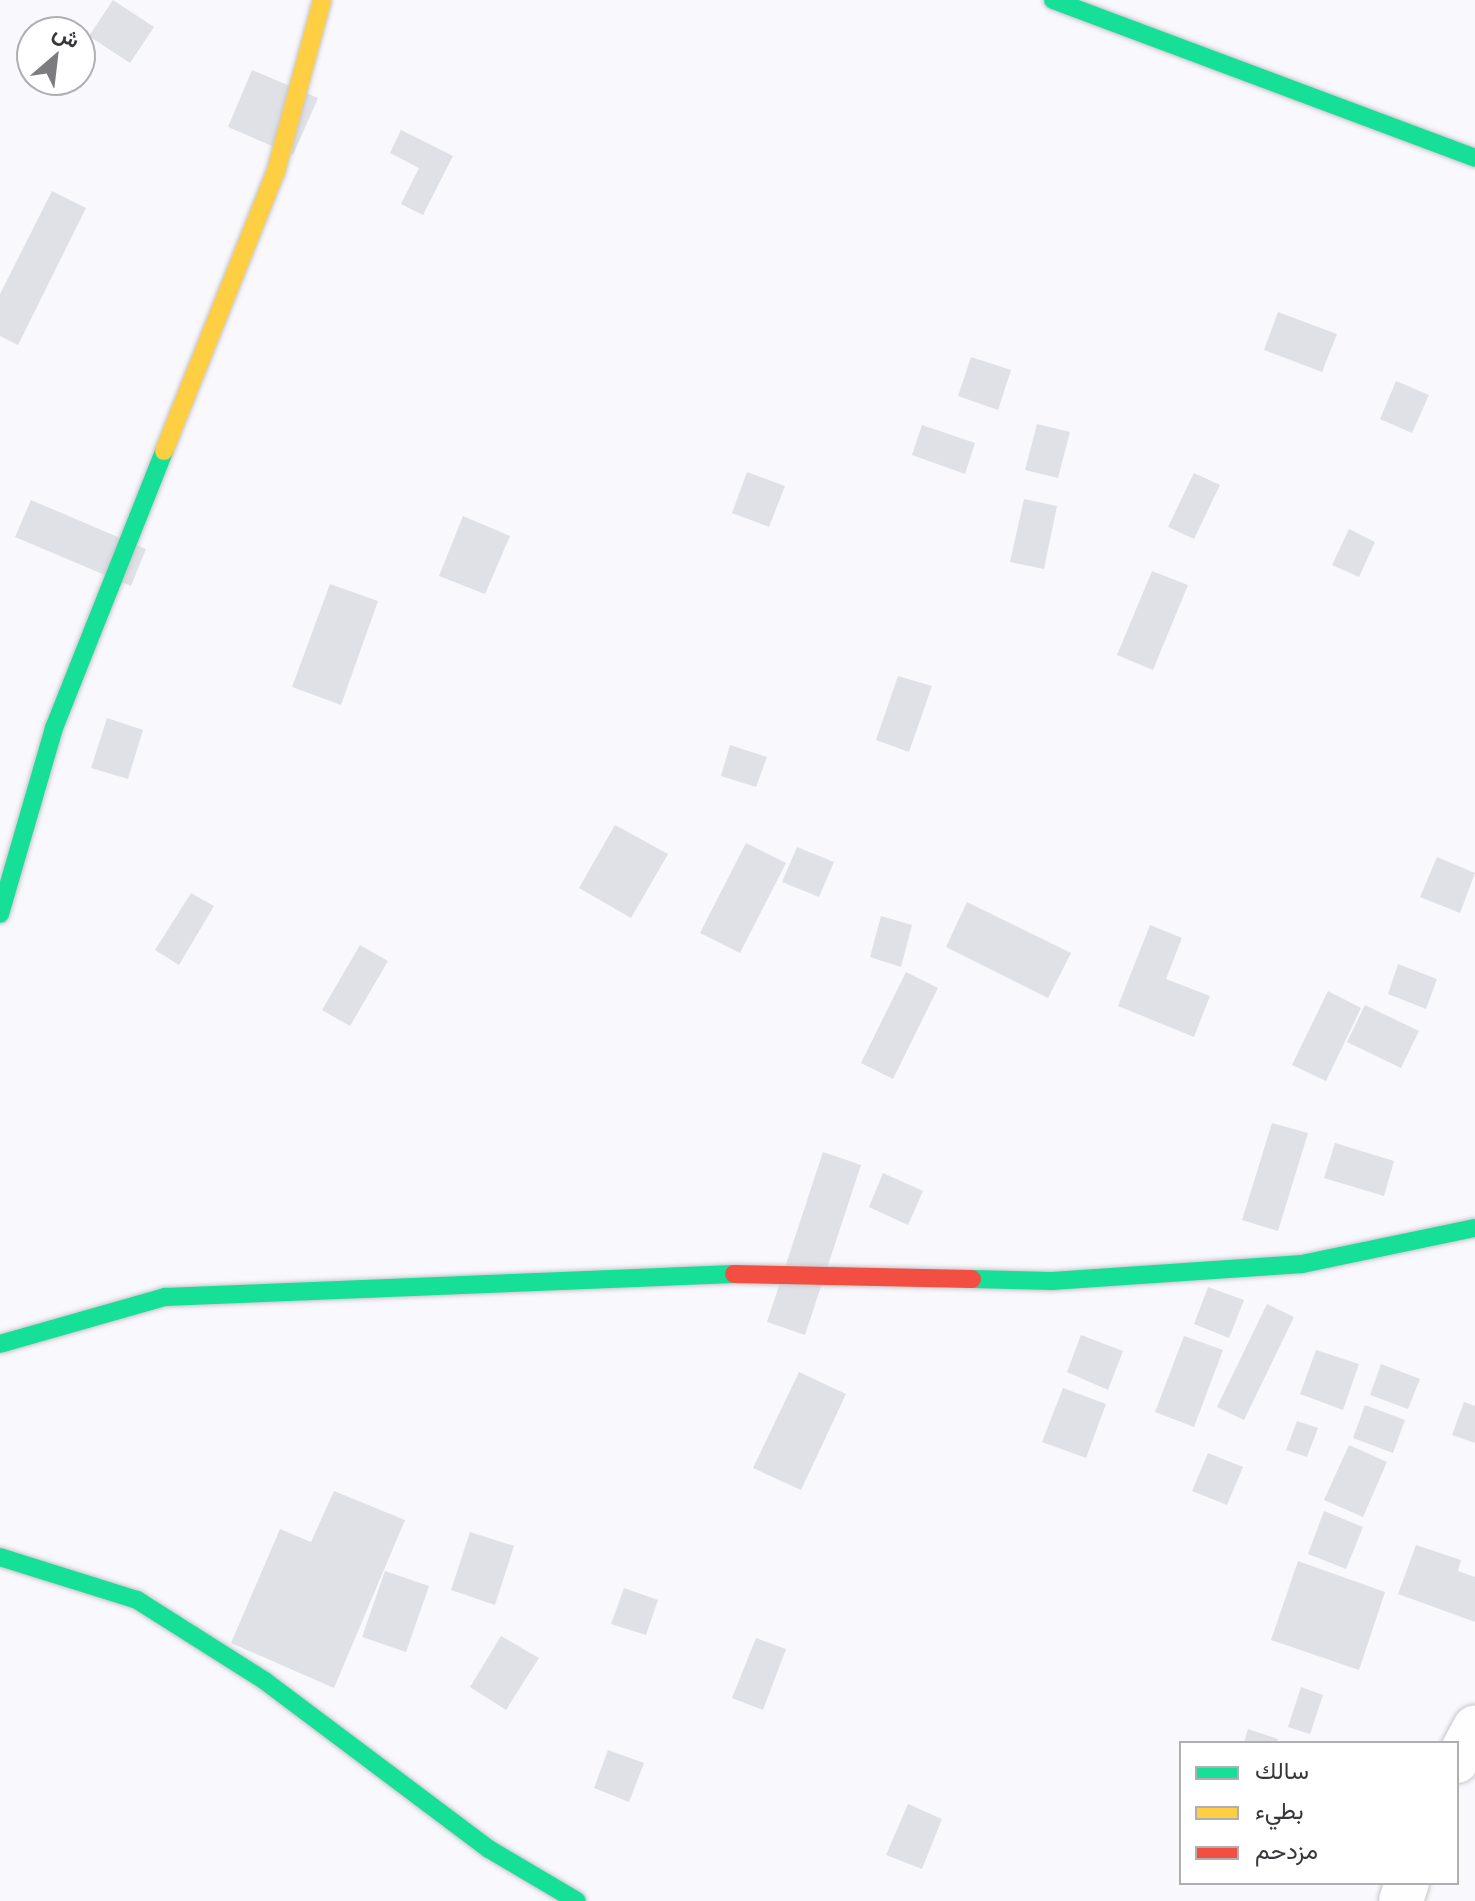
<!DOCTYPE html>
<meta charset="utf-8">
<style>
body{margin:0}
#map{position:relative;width:1475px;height:1901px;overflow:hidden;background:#f9f8fd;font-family:"Fira Sans",Vazirmatn,sans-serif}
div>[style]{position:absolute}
.building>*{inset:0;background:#e0e1e6}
.roads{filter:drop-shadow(0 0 2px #c6c5ca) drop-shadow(0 0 2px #c6c5ca)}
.street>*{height:44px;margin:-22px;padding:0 22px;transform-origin:22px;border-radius:22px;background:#fefeff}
.fast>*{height:18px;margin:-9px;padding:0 9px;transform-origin:9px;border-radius:9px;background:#16e098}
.slow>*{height:18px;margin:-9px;padding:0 9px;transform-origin:9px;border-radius:9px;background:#ffcf43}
.jam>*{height:18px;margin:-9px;padding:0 9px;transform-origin:9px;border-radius:9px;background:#f24e42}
span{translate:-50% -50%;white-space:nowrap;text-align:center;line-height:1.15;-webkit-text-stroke:8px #fff;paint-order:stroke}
.legend{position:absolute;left:1179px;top:1741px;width:280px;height:144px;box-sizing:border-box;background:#fff;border:2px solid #afafb1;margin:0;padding:10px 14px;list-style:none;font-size:24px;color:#38373c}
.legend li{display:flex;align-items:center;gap:16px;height:40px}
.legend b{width:40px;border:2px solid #afafb1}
.north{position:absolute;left:16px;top:16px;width:80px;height:80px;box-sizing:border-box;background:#fff;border:2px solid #afafb1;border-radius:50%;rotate:28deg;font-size:22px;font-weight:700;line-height:32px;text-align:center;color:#38373c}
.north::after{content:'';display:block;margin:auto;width:28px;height:36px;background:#7c7b80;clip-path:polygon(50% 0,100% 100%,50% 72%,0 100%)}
</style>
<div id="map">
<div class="building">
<i style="clip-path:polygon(113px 0,154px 27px,130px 63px,89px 36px)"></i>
<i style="clip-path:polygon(252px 70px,318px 98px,293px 155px,228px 127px)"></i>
<i style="clip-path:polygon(401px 130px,453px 156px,423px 215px,401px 204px,419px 168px,390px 153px)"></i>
<i style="clip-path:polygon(52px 191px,86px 208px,18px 345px,0 336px,0 294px)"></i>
<i style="clip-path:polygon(1278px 312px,1337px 334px,1322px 372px,1264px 350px)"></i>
<i style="clip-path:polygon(971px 357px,1011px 370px,998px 410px,958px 396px)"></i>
<i style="clip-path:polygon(1396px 381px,1429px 395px,1412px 433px,1380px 419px)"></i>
<i style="clip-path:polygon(1037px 424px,1070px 432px,1058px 478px,1025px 470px)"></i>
<i style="clip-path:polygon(922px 425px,975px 443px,965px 474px,912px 455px)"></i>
<i style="clip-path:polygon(747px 472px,785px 486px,769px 527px,732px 513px)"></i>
<i style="clip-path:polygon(1194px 473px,1220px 485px,1194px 539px,1168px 527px)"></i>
<i style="clip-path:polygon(1024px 499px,1057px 506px,1044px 569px,1010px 562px)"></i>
<i style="clip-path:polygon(31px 500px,146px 549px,131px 586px,15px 537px)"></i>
<i style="clip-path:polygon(463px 516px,510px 536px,485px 594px,439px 576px)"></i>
<i style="clip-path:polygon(1349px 529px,1375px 542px,1359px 577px,1332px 565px)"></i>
<i style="clip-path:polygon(1152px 571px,1188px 585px,1153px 670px,1117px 655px)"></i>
<i style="clip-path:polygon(330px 584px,378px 601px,341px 705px,292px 687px)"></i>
<i style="clip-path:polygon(898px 676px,932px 686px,909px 752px,876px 740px)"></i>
<i style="clip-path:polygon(107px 718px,143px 730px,128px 779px,91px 768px)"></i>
<i style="clip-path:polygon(730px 745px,767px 757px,756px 787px,721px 776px)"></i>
<i style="clip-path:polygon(615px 825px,668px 854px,631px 918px,579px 888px)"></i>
<i style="clip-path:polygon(746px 843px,786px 863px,740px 953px,700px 933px)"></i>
<i style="clip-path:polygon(797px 847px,834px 862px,819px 897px,782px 882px)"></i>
<i style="clip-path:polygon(1437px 857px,1475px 873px,1460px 913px,1420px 897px)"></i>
<i style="clip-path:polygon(191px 893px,214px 906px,179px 965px,155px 950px)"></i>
<i style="clip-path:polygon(967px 902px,1071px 953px,1048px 998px,946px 947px)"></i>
<i style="clip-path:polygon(881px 916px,912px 925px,901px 967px,870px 957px)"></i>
<i style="clip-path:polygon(1150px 925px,1182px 938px,1166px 979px,1210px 996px,1194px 1037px,1118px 1006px)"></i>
<i style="clip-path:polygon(360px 945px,388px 961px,350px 1026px,322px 1010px)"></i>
<i style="clip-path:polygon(1398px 964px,1437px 979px,1426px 1009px,1388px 994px)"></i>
<i style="clip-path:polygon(906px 972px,938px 988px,893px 1079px,861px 1063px)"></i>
<i style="clip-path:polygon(1328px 991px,1361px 1008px,1326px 1081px,1292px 1065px)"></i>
<i style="clip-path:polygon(1365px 1005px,1419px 1031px,1401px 1068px,1347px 1042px)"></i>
<i style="clip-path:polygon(1272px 1123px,1308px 1133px,1278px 1231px,1242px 1220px)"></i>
<i style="clip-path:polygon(1335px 1143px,1394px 1161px,1384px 1196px,1324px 1178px)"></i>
<i style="clip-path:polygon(823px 1152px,861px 1165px,805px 1335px,767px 1322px)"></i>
<i style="clip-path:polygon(883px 1173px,923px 1191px,908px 1225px,869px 1207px)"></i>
<i style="clip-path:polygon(1208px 1287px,1244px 1300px,1229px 1338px,1194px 1324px)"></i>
<i style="clip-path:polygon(1267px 1304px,1294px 1317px,1244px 1420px,1217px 1407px)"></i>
<i style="clip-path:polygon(1081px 1335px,1123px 1351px,1108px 1390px,1067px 1372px)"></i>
<i style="clip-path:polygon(1184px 1336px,1223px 1350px,1194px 1427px,1155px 1412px)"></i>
<i style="clip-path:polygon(1316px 1350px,1359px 1364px,1343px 1410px,1300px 1394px)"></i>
<i style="clip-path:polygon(1381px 1364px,1420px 1379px,1408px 1409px,1370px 1395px)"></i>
<i style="clip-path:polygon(799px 1372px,846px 1394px,801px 1490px,753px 1468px)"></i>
<i style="clip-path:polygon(1063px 1388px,1106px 1404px,1086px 1458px,1042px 1442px)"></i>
<i style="clip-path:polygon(1464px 1402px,1475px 1406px,1475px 1443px,1452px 1435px)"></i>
<i style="clip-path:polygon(1365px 1405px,1405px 1420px,1393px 1453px,1353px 1438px)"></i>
<i style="clip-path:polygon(1297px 1421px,1318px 1428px,1307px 1457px,1286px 1450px)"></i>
<i style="clip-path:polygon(1349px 1445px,1387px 1462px,1363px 1517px,1324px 1500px)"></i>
<i style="clip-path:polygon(1208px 1453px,1243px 1467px,1227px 1505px,1192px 1491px)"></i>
<i style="clip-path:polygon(334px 1491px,405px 1520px,334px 1688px,231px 1643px,280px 1529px,311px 1542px)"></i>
<i style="clip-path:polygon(1324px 1511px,1363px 1527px,1346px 1569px,1308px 1554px)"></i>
<i style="clip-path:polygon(470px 1532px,514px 1546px,495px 1605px,451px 1590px)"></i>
<i style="clip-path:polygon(1416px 1545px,1461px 1560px,1458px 1571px,1475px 1577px,1475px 1622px,1398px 1594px)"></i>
<i style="clip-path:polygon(1298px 1561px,1385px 1592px,1359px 1670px,1271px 1640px)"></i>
<i style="clip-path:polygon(385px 1571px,429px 1586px,406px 1652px,362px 1637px)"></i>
<i style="clip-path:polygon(624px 1588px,658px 1600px,646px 1635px,611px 1624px)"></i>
<i style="clip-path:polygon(501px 1636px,539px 1658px,506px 1710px,470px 1687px)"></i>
<i style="clip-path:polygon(756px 1638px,786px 1649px,763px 1710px,732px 1698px)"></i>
<i style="clip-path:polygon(1301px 1687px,1323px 1695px,1310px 1734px,1288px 1727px)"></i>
<i style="clip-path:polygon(1248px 1729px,1278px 1739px,1276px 1743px,1244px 1743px)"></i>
<i style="clip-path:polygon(608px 1750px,644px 1763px,629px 1802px,594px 1788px)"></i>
<i style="clip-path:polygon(908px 1804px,942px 1819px,922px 1869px,886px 1855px)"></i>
</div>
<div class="roads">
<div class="street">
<i style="left:1457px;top:1761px;width:38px;rotate:-62deg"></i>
<i style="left:1401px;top:1901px;width:19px;rotate:-72deg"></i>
</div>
<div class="fast">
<i style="left:1053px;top:0;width:451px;rotate:20.5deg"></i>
<i style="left:0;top:914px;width:194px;rotate:-73.8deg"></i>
<i style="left:54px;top:728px;width:298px;rotate:-68.3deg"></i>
<i style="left:972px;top:1279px;width:80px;rotate:1.4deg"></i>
<i style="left:1052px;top:1281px;width:251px;rotate:-3.9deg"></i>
<i style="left:1302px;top:1264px;width:177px;rotate:-11.8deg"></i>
<i style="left:0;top:1344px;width:172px;rotate:-15.9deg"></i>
<i style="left:165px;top:1297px;width:569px;rotate:-2.31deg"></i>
<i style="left:0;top:1557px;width:144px;rotate:17.4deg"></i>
<i style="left:137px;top:1600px;width:151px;rotate:32.3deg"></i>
<i style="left:265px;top:1681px;width:280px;rotate:36.9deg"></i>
<i style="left:489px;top:1849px;width:102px;rotate:30.6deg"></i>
</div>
<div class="slow">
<i style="left:164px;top:451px;width:302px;rotate:-68.2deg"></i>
<i style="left:276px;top:171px;width:177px;rotate:-74.9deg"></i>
</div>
<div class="jam">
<i style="left:734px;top:1274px;width:238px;rotate:1.2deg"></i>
</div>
</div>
<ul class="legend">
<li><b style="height:10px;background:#16e098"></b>سالك</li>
<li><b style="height:10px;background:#ffcf43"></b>بطيء</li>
<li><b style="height:10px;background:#f24e42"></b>مزدحم</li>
</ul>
<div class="north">ش</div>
</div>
